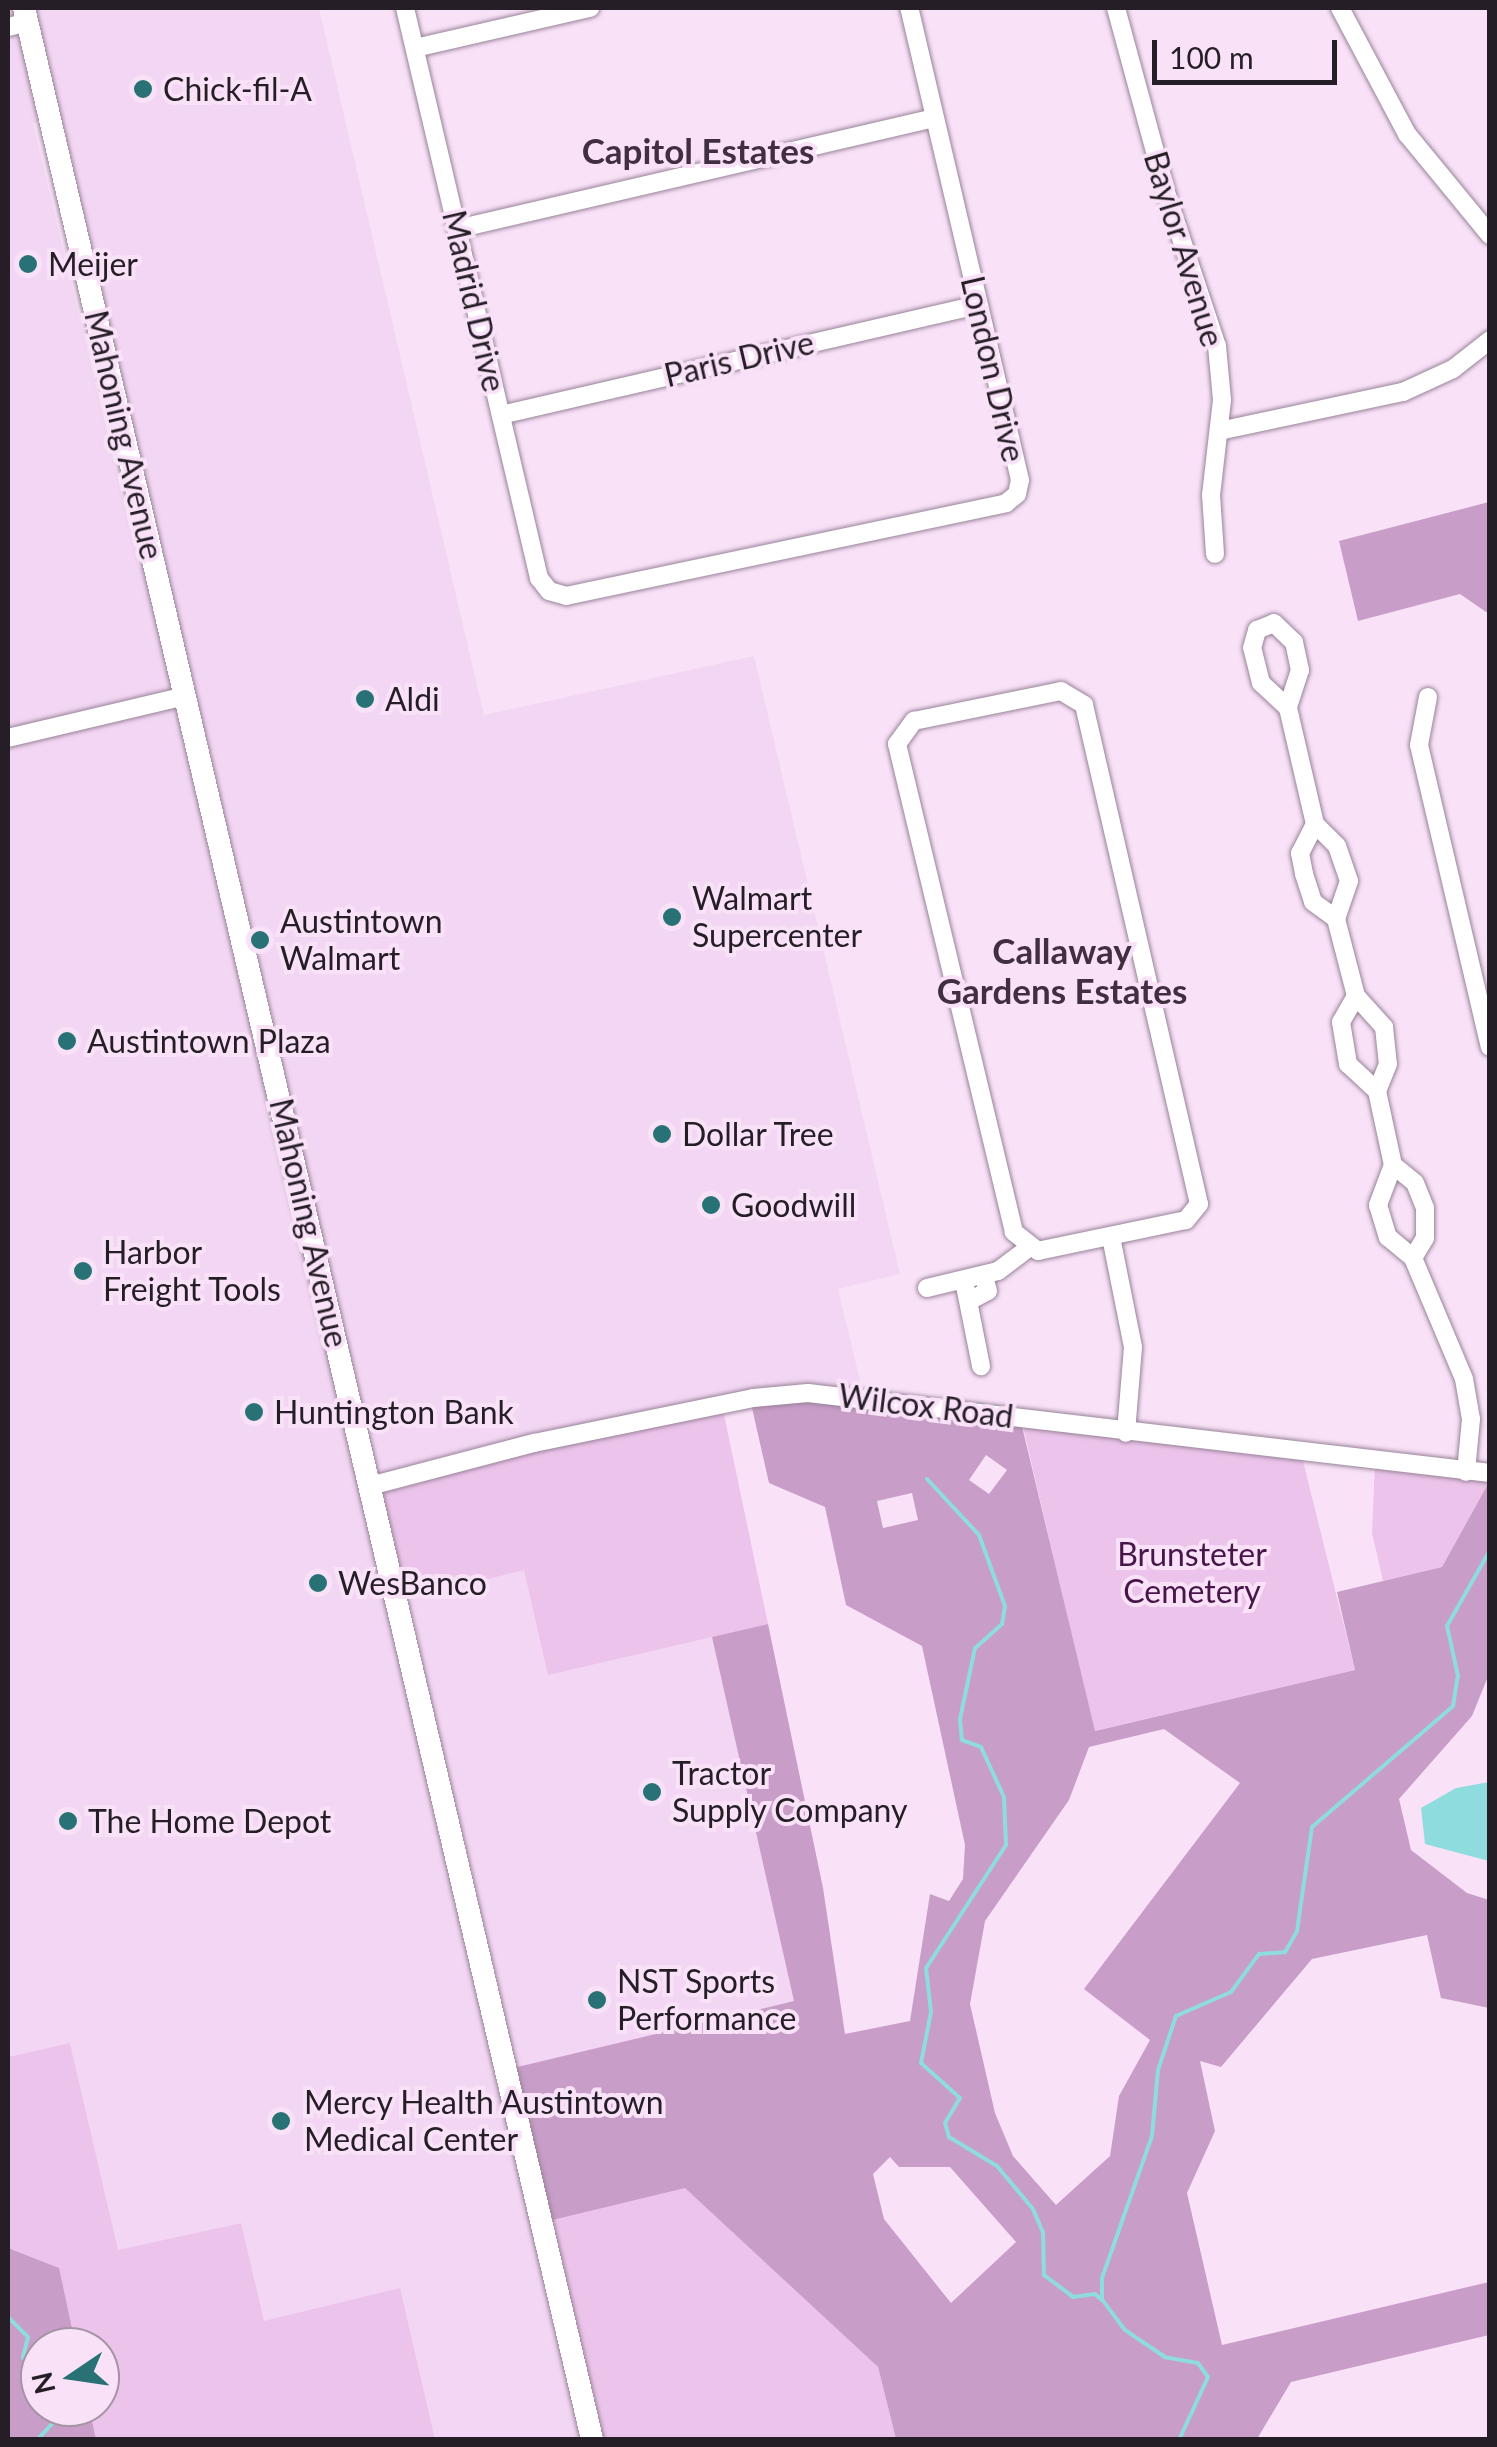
<!DOCTYPE html>
<style>
body{margin:0}
#map{position:relative;width:1497px;height:2447px;overflow:hidden;background:#f9e2f8;font-family:Lato,sans-serif}
div>[style]{position:absolute}
.built>*{inset:0;background:#f3d6f3}
.green>*{inset:0;background:#ecc4eb}
.forest>*{inset:0;background:#c89dc8}
.water>*{inset:0;background:#8fdcde}
.stream>*{height:4px;margin:-2px;padding:0 2px;transform-origin:2px;border-radius:2px;background:#8fdcde}
.roads{filter:drop-shadow(0 0 2px #988398) drop-shadow(0 0 2px #988398)}
.minor>*{height:18px;margin:-9px;padding:0 9px;transform-origin:9px;border-radius:9px;background:#fff}
.major>*{height:22px;margin:-11px;padding:0 11px;transform-origin:11px;border-radius:11px;background:#fff}
.dots>*{width:28px;height:28px;translate:-50% -50%;box-sizing:border-box;border:5px solid #f9e2f8;border-radius:50%}
span{translate:-50% -50%;white-space:nowrap;text-align:center;line-height:1.15;-webkit-text-stroke:8px #f9e2f8;paint-order:stroke}
.poi-label{font-size:32px;color:#261e26}
.left{translate:0 -50%;text-align:left}
.street-label{font-size:32px;color:#261e26}
.park-label{font-size:32px;color:#48154a}
.neighbourhood-label{font-size:35px;color:#412f41;font-weight:700}
.frame{position:absolute;inset:0;border:10px solid #261e26;pointer-events:none}
.north{position:absolute;left:20px;top:2327px;width:100px;height:100px;box-sizing:border-box;background:#f9e2f8;border:2px solid #a594a4;border-radius:50%;rotate:257deg;font-size:28px;font-weight:700;line-height:40px;text-align:center;color:#261e26}
.north::after{content:'';display:block;margin:auto;width:35px;height:45px;background:#287276;clip-path:polygon(50% 0,100% 100%,50% 72%,0 100%)}
.scale{position:absolute;left:1152px;top:40px;width:185px;height:45px;box-sizing:border-box;border:5px solid #261e26;border-top:0;padding-left:12px;font-size:30px;line-height:35px;white-space:nowrap;color:#261e26;-webkit-text-stroke:8px #f9e2f8;paint-order:stroke}
</style>
<div id="map">
<div class="built">
<i style="clip-path:polygon(evenodd,8px 8px,319px 8px,484px 715px,754px 656px,900px 1274px,838px 1289px,864px 1397px,834px 1394px,599px 1431px,524px 1570px,768px 1624px,823px 1888px,834px 1975px,592px 2439px,435px 2439px,400px 2289px,264px 2322px,240px 2223px,118px 2251px,70px 2043px,8px 2057px,8px 8px,49px 119px,154px 565px,139px 568px,33px 123px,49px 119px)"></i>
</div>
<div class="green">
<i style="clip-path:polygon(722px 1405px,768px 1624px,548px 1675px,524px 1570px,397px 1601px,370px 1486px)"></i>
<i style="clip-path:polygon(1021px 1418px,1301px 1453px,1355px 1670px,1094px 1731px)"></i>
<i style="clip-path:polygon(1375px 1462px,1489px 1482px,1442px 1567px,1383px 1581px,1372px 1533px)"></i>
<i style="clip-path:polygon(70px 2043px,118px 2250px,241px 2223px,264px 2321px,400px 2288px,435px 2439px,96px 2439px,89px 2407px,100px 2407px,100px 2347px,76px 2347px,58px 2268px,8px 2248px,8px 2057px)"></i>
<i style="clip-path:polygon(685px 2187px,878px 2367px,896px 2439px,592px 2439px,540px 2223px)"></i>
</div>
<div class="forest">
<i style="clip-path:polygon(1489px 502px,1489px 614px,1460px 594px,1358px 621px,1339px 541px)"></i>
<i style="clip-path:polygon(evenodd,760px 1397px,1020px 1418px,1095px 1731px,1355px 1670px,1337px 1592px,1442px 1567px,1489px 1482px,1489px 1674px,1472px 1716px,1399px 1799px,1411px 1850px,1467px 1893px,1489px 1900px,1489px 2008px,1441px 1998px,1427px 1935px,1312px 1959px,1221px 2067px,1200px 2061px,1215px 2131px,1187px 2193px,1222px 2345px,1489px 2282px,1489px 2335px,1291px 2382px,1257px 2439px,896px 2439px,878px 2367px,685px 2188px,540px 2223px,505px 2070px,794px 2001px,712px 1637px,768px 1624px,823px 1888px,845px 2034px,910px 2021px,930px 1894px,949px 1901px,963px 1879px,965px 1845px,922px 1646px,846px 1605px,825px 1507px,769px 1483px,750px 1399px,760px 1397px,986px 1455px,1007px 1470px,989px 1494px,969px 1480px,986px 1455px,760px 1397px,912px 1493px,918px 1520px,883px 1528px,877px 1501px,912px 1493px,760px 1397px,1164px 1729px,1240px 1783px,1084px 1989px,1150px 2040px,1119px 2096px,1110px 2156px,1056px 2205px,1013px 2156px,995px 2113px,970px 2004px,985px 1921px,1069px 1800px,1089px 1747px,1164px 1729px,760px 1397px,890px 2157px,899px 2167px,950px 2167px,1016px 2242px,951px 2303px,884px 2219px,873px 2174px,890px 2157px)"></i>
<i style="clip-path:polygon(8px 2248px,59px 2268px,76px 2347px,40px 2347px,40px 2407px,89px 2407px,96px 2439px,8px 2439px)"></i>
</div>
<div class="water">
<i style="clip-path:polygon(1489px 1782px,1489px 1861px,1425px 1844px,1421px 1808px,1456px 1788px)"></i>
</div>
<div class="stream">
<i style="left:927px;top:1479px;width:76px;rotate:47.1deg"></i>
<i style="left:979px;top:1535px;width:76px;rotate:69.9deg"></i>
<i style="left:1005px;top:1606px;width:18px;rotate:99deg"></i>
<i style="left:1002px;top:1624px;width:36px;rotate:138deg"></i>
<i style="left:975px;top:1648px;width:73px;rotate:101.9deg"></i>
<i style="left:960px;top:1719px;width:21px;rotate:85deg"></i>
<i style="left:962px;top:1740px;width:20px;rotate:20deg"></i>
<i style="left:981px;top:1747px;width:55px;rotate:65.3deg"></i>
<i style="left:1004px;top:1797px;width:48px;rotate:87.6deg"></i>
<i style="left:1006px;top:1845px;width:147px;rotate:123deg"></i>
<i style="left:926px;top:1968px;width:44px;rotate:83.5deg"></i>
<i style="left:931px;top:2012px;width:52px;rotate:101.1deg"></i>
<i style="left:921px;top:2063px;width:52px;rotate:41.9deg"></i>
<i style="left:960px;top:2098px;width:29px;rotate:121deg"></i>
<i style="left:945px;top:2123px;width:15px;rotate:74deg"></i>
<i style="left:949px;top:2137px;width:56px;rotate:31.1deg"></i>
<i style="left:997px;top:2166px;width:56px;rotate:50.1deg"></i>
<i style="left:1033px;top:2209px;width:25px;rotate:67deg"></i>
<i style="left:1043px;top:2232px;width:43px;rotate:88.7deg"></i>
<i style="left:1044px;top:2275px;width:36px;rotate:37deg"></i>
<i style="left:1073px;top:2297px;width:22px;rotate:-8deg"></i>
<i style="left:1095px;top:2294px;width:9px;rotate:41deg"></i>
<i style="left:8px;top:2317px;width:28px;rotate:45deg"></i>
<i style="left:28px;top:2337px;width:21px;rotate:104deg"></i>
<i style="left:23px;top:2357px;width:33px;rotate:59deg"></i>
<i style="left:37px;top:2440px;width:26px;rotate:-47deg"></i>
<i style="left:55px;top:2421px;width:14px;rotate:-102deg"></i>
<i style="left:1179px;top:2440px;width:69px;rotate:-65.3deg"></i>
<i style="left:1208px;top:2377px;width:17px;rotate:-126deg"></i>
<i style="left:1198px;top:2363px;width:34px;rotate:-170deg"></i>
<i style="left:1165px;top:2357px;width:48px;rotate:-146deg"></i>
<i style="left:1125px;top:2330px;width:38px;rotate:-127deg"></i>
<i style="left:1102px;top:2300px;width:22px;rotate:-90deg"></i>
<i style="left:1102px;top:2278px;width:151px;rotate:-70.6deg"></i>
<i style="left:1152px;top:2136px;width:66px;rotate:-84.8deg"></i>
<i style="left:1158px;top:2070px;width:57px;rotate:-71.6deg"></i>
<i style="left:1176px;top:2016px;width:60px;rotate:-23.6deg"></i>
<i style="left:1231px;top:1992px;width:47px;rotate:-53.6deg"></i>
<i style="left:1259px;top:1954px;width:26px;rotate:-4deg"></i>
<i style="left:1285px;top:1952px;width:24px;rotate:-60deg"></i>
<i style="left:1297px;top:1931px;width:105px;rotate:-81.8deg"></i>
<i style="left:1312px;top:1827px;width:186px;rotate:-40.6deg"></i>
<i style="left:1453px;top:1706px;width:30px;rotate:-81deg"></i>
<i style="left:1458px;top:1676px;width:51px;rotate:-102.4deg"></i>
<i style="left:1447px;top:1626px;width:87px;rotate:-60.5deg"></i>
</div>
<div class="roads">
<div class="minor">
<i style="left:405px;top:8px;width:586px;rotate:76.77deg"></i>
<i style="left:539px;top:578px;width:16px;rotate:52deg"></i>
<i style="left:549px;top:591px;width:18px;rotate:16deg"></i>
<i style="left:566px;top:596px;width:450px;rotate:-11.9deg"></i>
<i style="left:1006px;top:503px;width:14px;rotate:-39deg"></i>
<i style="left:1017px;top:494px;width:14px;rotate:-78deg"></i>
<i style="left:1020px;top:480px;width:485px;rotate:-103.2deg"></i>
<i style="left:1116px;top:8px;width:195px;rotate:74.8deg"></i>
<i style="left:1167px;top:196px;width:158px;rotate:71.6deg"></i>
<i style="left:1217px;top:346px;width:54px;rotate:84.7deg"></i>
<i style="left:1222px;top:400px;width:96px;rotate:96.6deg"></i>
<i style="left:1211px;top:495px;width:59px;rotate:86.1deg"></i>
<i style="left:1340px;top:8px;width:143px;rotate:62deg"></i>
<i style="left:1407px;top:134px;width:131px;rotate:50.6deg"></i>
<i style="left:8px;top:27px;width:21px;rotate:-14deg"></i>
<i style="left:415px;top:48px;width:180px;rotate:-12.9deg"></i>
<i style="left:457px;top:229px;width:490px;rotate:-13.1deg"></i>
<i style="left:501px;top:415px;width:489px;rotate:-13deg"></i>
<i style="left:1219px;top:431px;width:188px;rotate:-12deg"></i>
<i style="left:1403px;top:392px;width:55px;rotate:-24.7deg"></i>
<i style="left:1453px;top:369px;width:47px;rotate:-38.1deg"></i>
<i style="left:1274px;top:623px;width:28px;rotate:44deg"></i>
<i style="left:1294px;top:642px;width:29px;rotate:78deg"></i>
<i style="left:1300px;top:670px;width:40px;rotate:108deg"></i>
<i style="left:1288px;top:708px;width:37px;rotate:-137deg"></i>
<i style="left:1261px;top:683px;width:36px;rotate:-104deg"></i>
<i style="left:1252px;top:648px;width:19px;rotate:-74deg"></i>
<i style="left:1257px;top:630px;width:18px;rotate:-22deg"></i>
<i style="left:1061px;top:691px;width:27px;rotate:31deg"></i>
<i style="left:1084px;top:705px;width:512px;rotate:77.02deg"></i>
<i style="left:1199px;top:1204px;width:21px;rotate:129deg"></i>
<i style="left:1186px;top:1220px;width:151px;rotate:168.2deg"></i>
<i style="left:1038px;top:1251px;width:31px;rotate:-142deg"></i>
<i style="left:1014px;top:1232px;width:502px;rotate:-103.48deg"></i>
<i style="left:897px;top:744px;width:29px;rotate:-54deg"></i>
<i style="left:914px;top:721px;width:150px;rotate:-11.5deg"></i>
<i style="left:1428px;top:697px;width:49px;rotate:100.6deg"></i>
<i style="left:1419px;top:745px;width:310px;rotate:76.8deg"></i>
<i style="left:1288px;top:708px;width:119px;rotate:76.9deg"></i>
<i style="left:1315px;top:824px;width:31px;rotate:45deg"></i>
<i style="left:1337px;top:846px;width:37px;rotate:71deg"></i>
<i style="left:1349px;top:881px;width:40px;rotate:108.9deg"></i>
<i style="left:8px;top:738px;width:182px;rotate:-13.3deg"></i>
<i style="left:1315px;top:824px;width:33px;rotate:117deg"></i>
<i style="left:1300px;top:853px;width:21px;rotate:79deg"></i>
<i style="left:1304px;top:874px;width:29px;rotate:72deg"></i>
<i style="left:1313px;top:902px;width:29px;rotate:36deg"></i>
<i style="left:1336px;top:919px;width:80px;rotate:75.4deg"></i>
<i style="left:1356px;top:996px;width:42px;rotate:47.9deg"></i>
<i style="left:1384px;top:1027px;width:37px;rotate:84deg"></i>
<i style="left:1388px;top:1064px;width:29px;rotate:112deg"></i>
<i style="left:1377px;top:1091px;width:76px;rotate:77.8deg"></i>
<i style="left:1393px;top:1165px;width:28px;rotate:39deg"></i>
<i style="left:1415px;top:1183px;width:27px;rotate:68deg"></i>
<i style="left:1425px;top:1208px;width:30px;rotate:90deg"></i>
<i style="left:1425px;top:1238px;width:23px;rotate:121deg"></i>
<i style="left:1356px;top:996px;width:30px;rotate:120deg"></i>
<i style="left:1341px;top:1022px;width:43px;rotate:80.5deg"></i>
<i style="left:1348px;top:1064px;width:40px;rotate:43deg"></i>
<i style="left:1393px;top:1165px;width:43px;rotate:110.6deg"></i>
<i style="left:1378px;top:1205px;width:34px;rotate:73deg"></i>
<i style="left:1388px;top:1237px;width:33px;rotate:40deg"></i>
<i style="left:1413px;top:1258px;width:131px;rotate:67.1deg"></i>
<i style="left:1464px;top:1379px;width:41px;rotate:80.1deg"></i>
<i style="left:1471px;top:1419px;width:53px;rotate:95.4deg"></i>
<i style="left:1111px;top:1237px;width:112px;rotate:78.7deg"></i>
<i style="left:1133px;top:1347px;width:86px;rotate:94.7deg"></i>
<i style="left:964px;top:1281px;width:87px;rotate:78.7deg"></i>
<i style="left:927px;top:1288px;width:73px;rotate:-13.5deg"></i>
<i style="left:998px;top:1271px;width:38px;rotate:-37deg"></i>
<i style="left:969px;top:1301px;width:21px;rotate:-28deg"></i>
<i style="left:988px;top:1291px;width:15px;rotate:-106deg"></i>
<i style="left:370px;top:1486px;width:170px;rotate:-14.7deg"></i>
<i style="left:534px;top:1443px;width:224px;rotate:-11.6deg"></i>
<i style="left:753px;top:1398px;width:55px;rotate:-5.2deg"></i>
<i style="left:808px;top:1393px;width:687px;rotate:6.69deg"></i>
</div>
<div class="major">
<i style="left:24px;top:8px;width:2497px;rotate:76.85deg"></i>
</div>
</div>
<div class="dots">
<i style="left:143px;top:89px;background:#287276"></i>
<i style="left:28px;top:264px;background:#287276"></i>
<i style="left:365px;top:699px;background:#287276"></i>
<i style="left:672px;top:917px;background:#287276"></i>
<i style="left:260px;top:940px;background:#287276"></i>
<i style="left:67px;top:1041px;background:#287276"></i>
<i style="left:662px;top:1134px;background:#287276"></i>
<i style="left:711px;top:1205px;background:#287276"></i>
<i style="left:83px;top:1271px;background:#287276"></i>
<i style="left:254px;top:1412px;background:#287276"></i>
<i style="left:318px;top:1583px;background:#287276"></i>
<i style="left:652px;top:1792px;background:#287276"></i>
<i style="left:68px;top:1821px;background:#287276"></i>
<i style="left:597px;top:2000px;background:#287276"></i>
<i style="left:281px;top:2121px;background:#287276"></i>
</div>
<div class="poi-label">
<span class="left" style="left:163px;top:89px">Chick-fil-A</span>
<span class="left" style="left:48px;top:264px">Meijer</span>
<span class="left" style="left:385px;top:699px">Aldi</span>
<span class="left" style="left:692px;top:917px">Walmart<br>Supercenter</span>
<span class="left" style="left:280px;top:940px">Austintown<br>Walmart</span>
<span class="left" style="left:87px;top:1041px">Austintown Plaza</span>
<span class="left" style="left:682px;top:1134px">Dollar Tree</span>
<span class="left" style="left:731px;top:1205px">Goodwill</span>
<span class="left" style="left:103px;top:1271px">Harbor<br>Freight Tools</span>
<span class="left" style="left:274px;top:1412px">Huntington Bank</span>
<span class="left" style="left:338px;top:1583px">WesBanco</span>
<span class="left" style="left:672px;top:1792px">Tractor<br>Supply Company</span>
<span class="left" style="left:88px;top:1821px">The Home Depot</span>
<span class="left" style="left:617px;top:2000px">NST Sports<br>Performance</span>
<span class="left" style="left:304px;top:2121px">Mercy Health Austintown<br>Medical Center</span>
</div>
<div class="street-label">
<span style="left:1184px;top:249px;rotate:73deg">Baylor Avenue</span>
<span style="left:474px;top:301px;rotate:77deg">Madrid Drive</span>
<span style="left:739px;top:359px;rotate:-13deg">Paris Drive</span>
<span style="left:993px;top:369px;rotate:77deg">London Drive</span>
<span style="left:124px;top:435px;rotate:77deg">Mahoning Avenue</span>
<span style="left:309px;top:1223px;rotate:77deg">Mahoning Avenue</span>
<span style="left:926px;top:1406px;rotate:7deg">Wilcox Road</span>
</div>
<div class="park-label">
<span style="left:1192px;top:1573px">Brunsteter<br>Cemetery</span>
</div>
<div class="neighbourhood-label">
<span style="left:698px;top:150px">Capitol Estates</span>
<span style="left:1062px;top:970px">Callaway<br>Gardens Estates</span>
</div>
<div class="frame"></div>
<div class="north">N</div>
<div class="scale">100 m</div>
</div>
